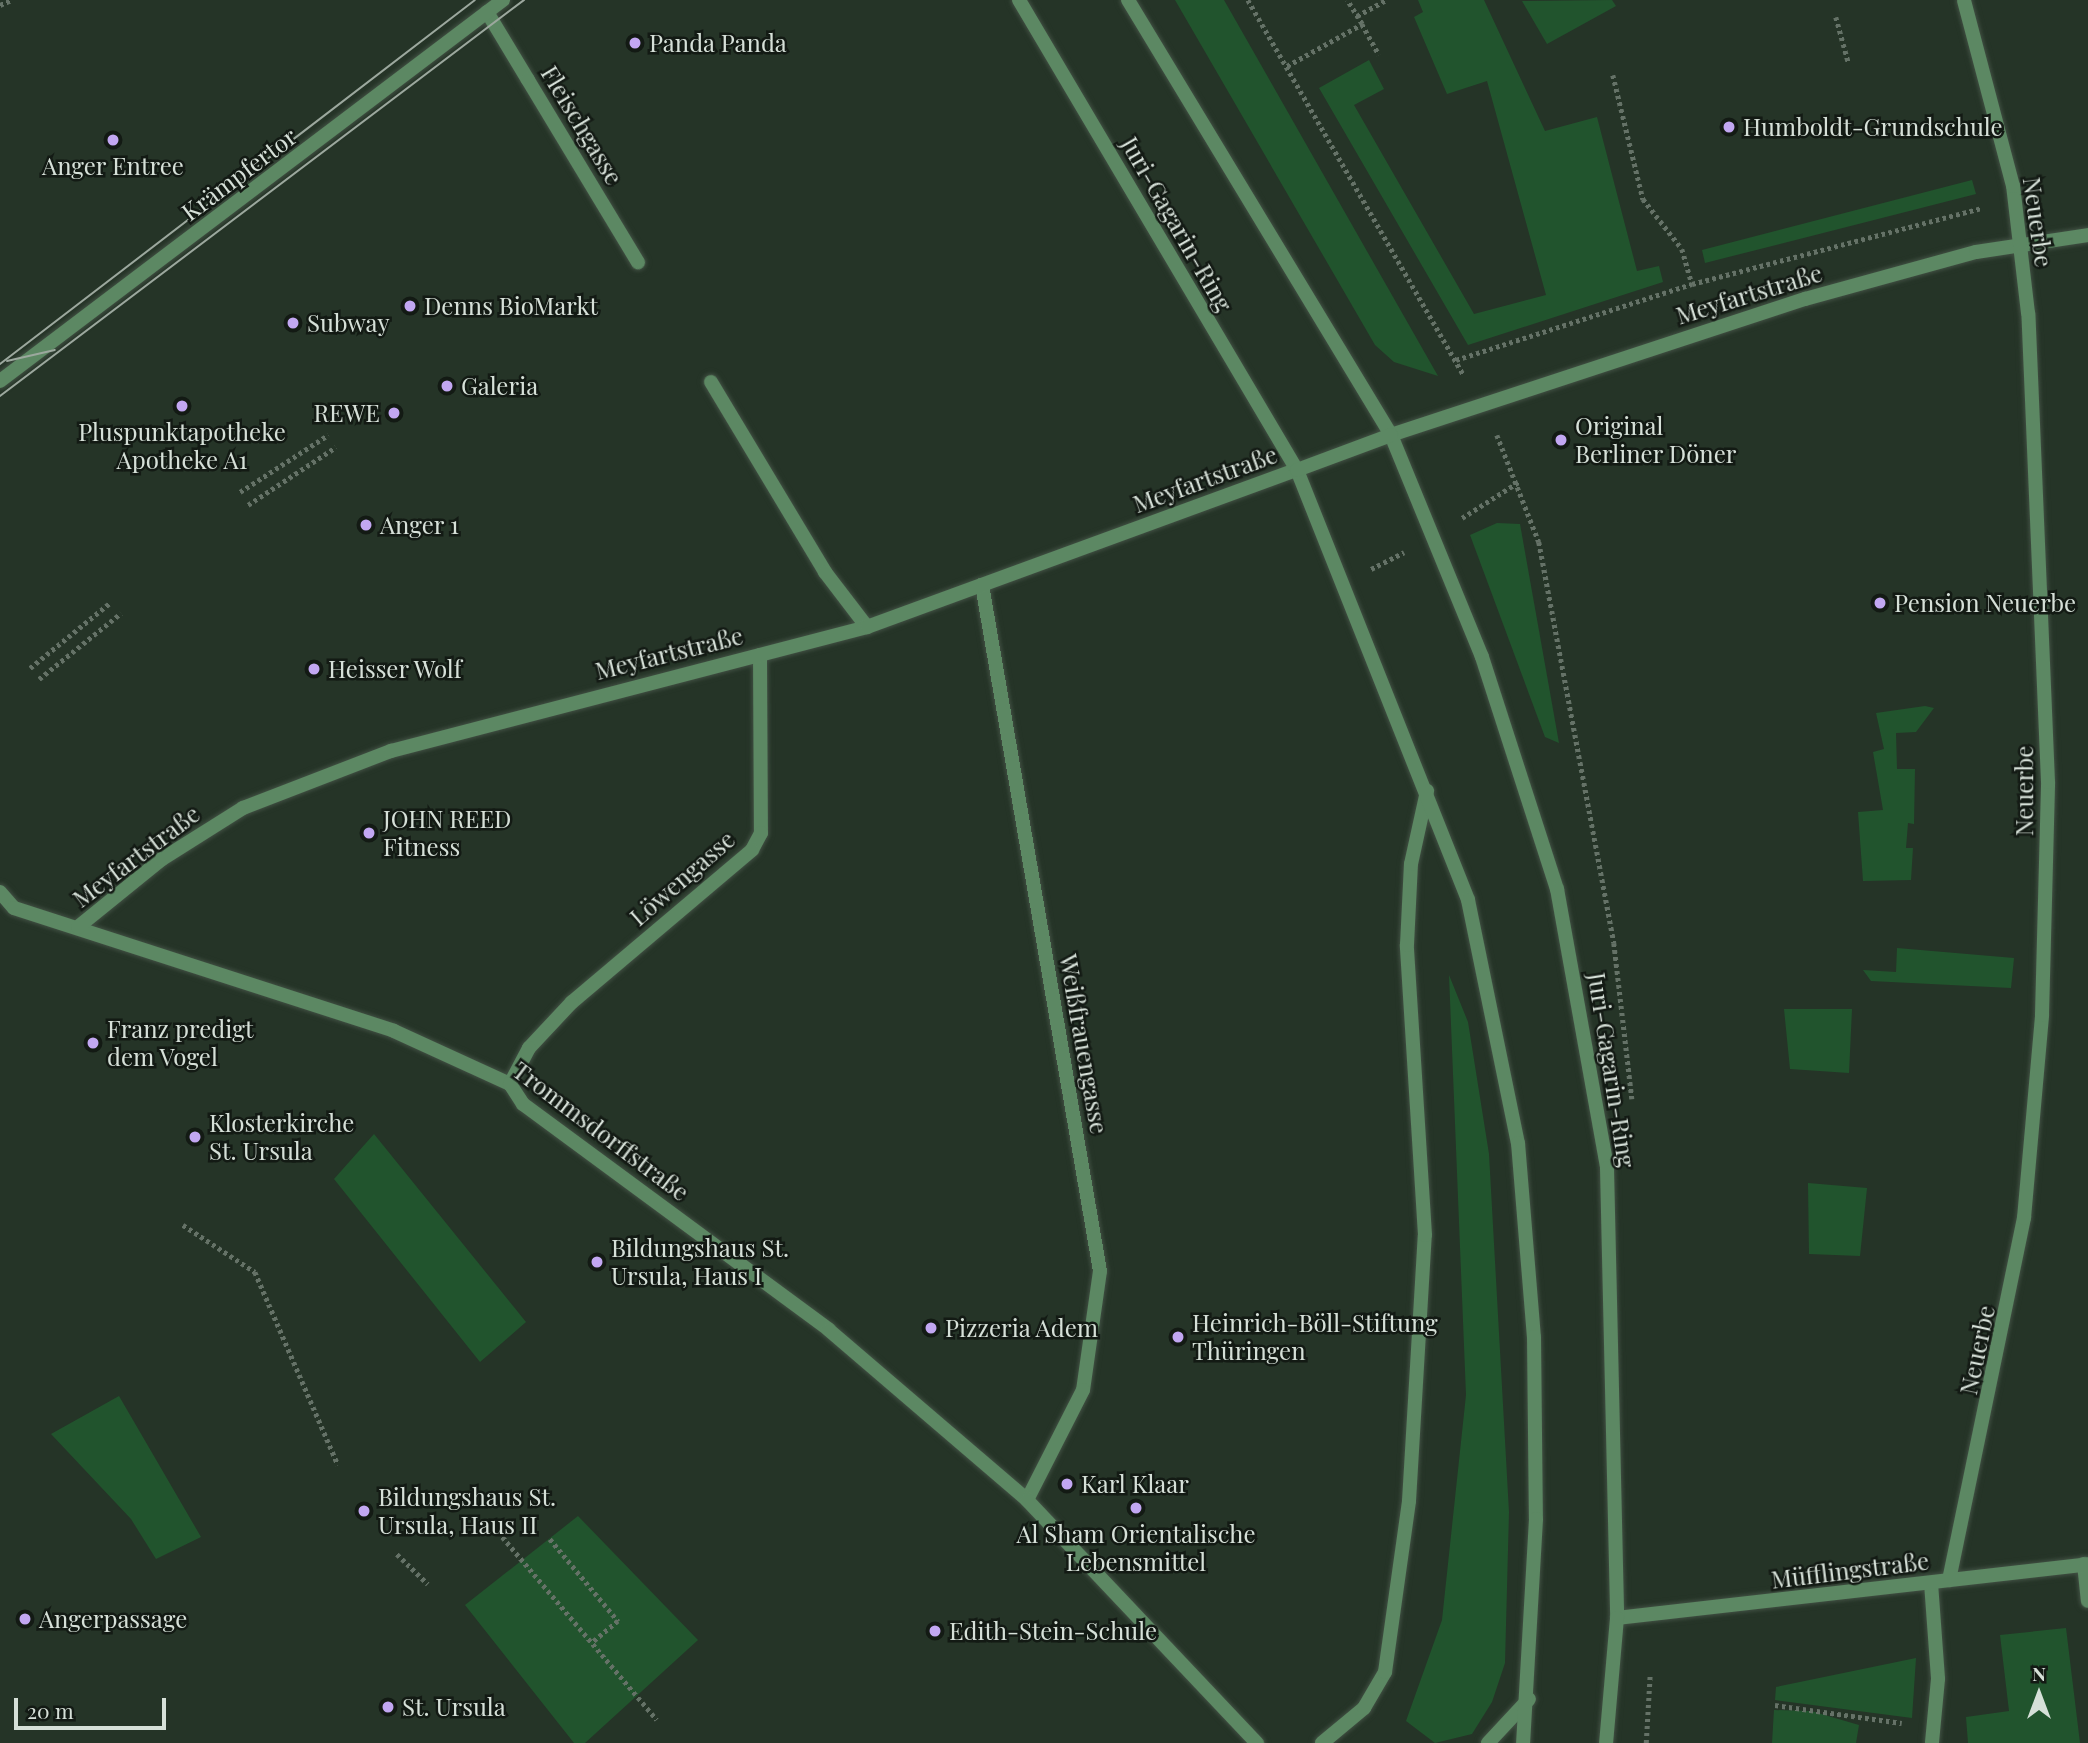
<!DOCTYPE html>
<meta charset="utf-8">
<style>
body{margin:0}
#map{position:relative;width:2088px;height:1743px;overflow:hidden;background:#253427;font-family:"Playfair Display",serif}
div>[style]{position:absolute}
.green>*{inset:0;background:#21542d}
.path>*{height:4.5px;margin-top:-2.25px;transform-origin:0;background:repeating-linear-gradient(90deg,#657267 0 3.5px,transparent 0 7px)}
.roads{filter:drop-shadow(0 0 2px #415043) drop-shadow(0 0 2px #415043)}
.service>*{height:14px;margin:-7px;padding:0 7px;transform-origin:7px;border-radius:7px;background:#5c8863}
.pedestrian>*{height:14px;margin:-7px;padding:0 7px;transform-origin:7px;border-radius:7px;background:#5c8863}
.minor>*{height:14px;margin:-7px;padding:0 7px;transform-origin:7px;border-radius:7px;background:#5c8863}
.tertiary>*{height:14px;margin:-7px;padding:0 7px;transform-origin:7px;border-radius:7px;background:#5c8863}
.tram>*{height:2px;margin:-1px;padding:0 1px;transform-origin:1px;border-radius:1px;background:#9ca89e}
.dots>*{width:19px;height:19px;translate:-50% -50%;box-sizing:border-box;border:4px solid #131a14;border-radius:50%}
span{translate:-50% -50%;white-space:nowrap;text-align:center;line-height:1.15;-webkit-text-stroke:5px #131a14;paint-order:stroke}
.poi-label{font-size:24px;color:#d6e0d8}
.left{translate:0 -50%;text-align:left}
.right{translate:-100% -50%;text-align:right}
.street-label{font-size:24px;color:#d6e0d8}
.north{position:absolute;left:2004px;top:1659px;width:70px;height:70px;-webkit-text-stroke:5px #131a14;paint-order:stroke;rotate:0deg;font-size:19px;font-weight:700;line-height:28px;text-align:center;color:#d6e0d8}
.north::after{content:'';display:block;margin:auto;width:24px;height:32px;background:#d6e0d8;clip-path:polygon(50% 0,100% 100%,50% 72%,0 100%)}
.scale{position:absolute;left:14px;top:1698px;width:152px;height:32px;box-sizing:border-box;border:4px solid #d6e0d8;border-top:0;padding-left:9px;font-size:21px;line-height:24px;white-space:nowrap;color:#d6e0d8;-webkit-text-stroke:5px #131a14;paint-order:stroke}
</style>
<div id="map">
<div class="green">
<i style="clip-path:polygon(1175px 0,1224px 0,1438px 376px,1394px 362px,1375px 345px)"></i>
<i style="clip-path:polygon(1418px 0,1484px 0,1545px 131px,1597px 117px,1637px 271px,1659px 266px,1663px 282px,1468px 345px,1319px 88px,1369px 60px,1384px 89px,1354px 105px,1474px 314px,1546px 295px,1487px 81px,1447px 94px,1414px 17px,1423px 12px)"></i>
<i style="clip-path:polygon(1612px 0,1616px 6px,1547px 44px,1522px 1px)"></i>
<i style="clip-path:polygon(1972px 180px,1976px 194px,1705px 263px,1702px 250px)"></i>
<i style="clip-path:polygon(1497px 523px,1520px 524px,1559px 743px,1545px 737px,1470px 535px)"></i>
<i style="clip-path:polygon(1925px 706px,1934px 708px,1916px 732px,1896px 733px,1897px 769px,1915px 769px,1914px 824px,1908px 823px,1906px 848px,1913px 848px,1911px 880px,1863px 881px,1858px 812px,1883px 810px,1873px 752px,1884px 749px,1876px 713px)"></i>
<i style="clip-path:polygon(1897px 948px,2014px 958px,2011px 988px,1871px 981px,1863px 970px,1896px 972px)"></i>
<i style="clip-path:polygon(1449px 975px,1468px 1022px,1489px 1154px,1509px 1512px,1505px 1663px,1492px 1702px,1472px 1734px,1435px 1743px,1406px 1721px,1442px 1620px,1466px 1395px)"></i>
<i style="clip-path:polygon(1852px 1009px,1849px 1073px,1790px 1069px,1784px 1009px)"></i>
<i style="clip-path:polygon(374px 1134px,526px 1322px,480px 1362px,334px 1179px)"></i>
<i style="clip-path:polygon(1808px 1183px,1867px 1188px,1860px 1256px,1809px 1254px)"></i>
<i style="clip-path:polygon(119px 1396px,201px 1537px,156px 1559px,131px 1519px,51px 1434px)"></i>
<i style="clip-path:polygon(578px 1516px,698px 1640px,585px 1743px,574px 1743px,465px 1605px)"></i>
<i style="clip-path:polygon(2066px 1628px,2080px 1743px,1968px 1743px,1966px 1717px,2009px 1711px,2000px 1635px)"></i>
<i style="clip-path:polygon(1916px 1658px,1912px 1718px,1775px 1700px,1776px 1687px)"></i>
<i style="clip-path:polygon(1774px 1710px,1811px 1711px,1859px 1725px,1856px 1743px,1772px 1743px)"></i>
</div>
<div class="path">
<i style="left:1248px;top:0;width:433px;rotate:60.1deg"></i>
<i style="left:0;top:5px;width:12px;rotate:-24deg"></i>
<i style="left:1357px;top:16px;width:33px;rotate:-29deg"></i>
<i style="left:1836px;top:17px;width:46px;rotate:74.7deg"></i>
<i style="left:1362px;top:24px;width:35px;rotate:61deg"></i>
<i style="left:1287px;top:66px;width:86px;rotate:-29.2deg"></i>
<i style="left:1362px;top:24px;width:28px;rotate:-122deg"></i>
<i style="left:1613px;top:75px;width:128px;rotate:76.4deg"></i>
<i style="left:1643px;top:199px;width:63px;rotate:52deg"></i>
<i style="left:1682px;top:249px;width:36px;rotate:74deg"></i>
<i style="left:1456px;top:360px;width:248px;rotate:-17.9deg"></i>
<i style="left:1692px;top:284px;width:300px;rotate:-14.7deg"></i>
<i style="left:1497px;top:435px;width:115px;rotate:68.6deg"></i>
<i style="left:1539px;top:542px;width:408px;rotate:79.4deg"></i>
<i style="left:1614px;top:943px;width:157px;rotate:83.4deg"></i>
<i style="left:240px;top:492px;width:105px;rotate:-32.9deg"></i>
<i style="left:248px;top:505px;width:105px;rotate:-33.4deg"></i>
<i style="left:1462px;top:518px;width:69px;rotate:-32.5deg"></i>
<i style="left:1371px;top:569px;width:37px;rotate:-27deg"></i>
<i style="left:30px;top:668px;width:104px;rotate:-39.2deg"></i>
<i style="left:39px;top:679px;width:105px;rotate:-38.8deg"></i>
<i style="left:183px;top:1225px;width:86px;rotate:33.1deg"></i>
<i style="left:255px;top:1272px;width:210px;rotate:66.7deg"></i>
<i style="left:489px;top:1521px;width:260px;rotate:49.8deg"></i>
<i style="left:550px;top:1539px;width:107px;rotate:50.3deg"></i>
<i style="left:618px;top:1621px;width:34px;rotate:140deg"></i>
<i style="left:397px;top:1554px;width:43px;rotate:44.1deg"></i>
<i style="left:1775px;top:1705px;width:128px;rotate:8.1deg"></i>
<i style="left:1646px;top:1743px;width:69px;rotate:-86.7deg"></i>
</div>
<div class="roads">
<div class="service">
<i style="left:711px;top:382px;width:222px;rotate:59deg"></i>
<i style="left:825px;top:572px;width:69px;rotate:52.6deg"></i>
<i style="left:2084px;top:1564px;width:37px;rotate:84deg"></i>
<i style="left:1931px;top:1583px;width:96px;rotate:85.8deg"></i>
<i style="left:1938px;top:1679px;width:64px;rotate:95.4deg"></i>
</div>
<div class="pedestrian">
<i style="left:487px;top:12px;width:79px;rotate:58.9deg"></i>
<i style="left:0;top:381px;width:631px;rotate:-37.14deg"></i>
<i style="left:0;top:892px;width:21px;rotate:49deg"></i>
<i style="left:14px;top:908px;width:399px;rotate:17.9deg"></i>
<i style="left:394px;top:1031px;width:128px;rotate:24.6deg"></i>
<i style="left:78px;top:927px;width:108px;rotate:-39deg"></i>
<i style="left:162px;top:859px;width:96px;rotate:-32.2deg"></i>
</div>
<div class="minor">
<i style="left:528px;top:80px;width:213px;rotate:58.9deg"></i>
<i style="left:1391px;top:435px;width:436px;rotate:-18.2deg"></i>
<i style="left:1805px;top:299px;width:177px;rotate:-15.4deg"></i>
<i style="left:1976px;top:252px;width:113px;rotate:-8.6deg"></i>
<i style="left:982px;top:585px;width:696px;rotate:80.24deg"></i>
<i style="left:1100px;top:1271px;width:120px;rotate:98.1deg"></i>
<i style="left:1083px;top:1390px;width:123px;rotate:117deg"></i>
<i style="left:760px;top:655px;width:178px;rotate:89.7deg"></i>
<i style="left:761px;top:833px;width:19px;rotate:118deg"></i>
<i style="left:752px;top:850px;width:236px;rotate:139.8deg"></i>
<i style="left:572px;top:1002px;width:63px;rotate:133.1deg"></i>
<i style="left:529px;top:1048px;width:41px;rotate:117.8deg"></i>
<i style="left:510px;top:1084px;width:24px;rotate:57deg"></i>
<i style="left:523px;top:1104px;width:380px;rotate:36.4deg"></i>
<i style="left:829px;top:1330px;width:261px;rotate:40.6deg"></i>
<i style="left:1027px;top:1500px;width:335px;rotate:46.6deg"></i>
<i style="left:243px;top:808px;width:159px;rotate:-21.1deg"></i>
<i style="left:391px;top:751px;width:492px;rotate:-14.6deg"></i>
<i style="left:867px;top:627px;width:458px;rotate:-20.1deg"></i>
<i style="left:1949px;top:1580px;width:370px;rotate:-78.3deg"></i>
<i style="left:2024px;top:1218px;width:204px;rotate:-84.9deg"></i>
<i style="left:2042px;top:1015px;width:233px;rotate:-88.5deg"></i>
<i style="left:2048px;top:782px;width:469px;rotate:-92.4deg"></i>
<i style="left:2028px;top:313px;width:128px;rotate:-96.7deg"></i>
<i style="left:2013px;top:186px;width:192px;rotate:-104.8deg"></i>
<i style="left:1617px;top:1618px;width:474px;rotate:-6.5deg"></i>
<i style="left:1322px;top:1743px;width:55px;rotate:-39.8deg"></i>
<i style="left:1364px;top:1708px;width:42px;rotate:-59.7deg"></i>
<i style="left:1385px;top:1672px;width:173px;rotate:-82deg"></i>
<i style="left:1409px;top:1501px;width:266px;rotate:-86.6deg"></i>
<i style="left:1425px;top:1235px;width:291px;rotate:-93.6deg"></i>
<i style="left:1407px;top:945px;width:81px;rotate:-87.2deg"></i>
<i style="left:1411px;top:864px;width:75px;rotate:-77.6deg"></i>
<i style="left:1488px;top:1743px;width:60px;rotate:-47deg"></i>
</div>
<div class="tertiary">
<i style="left:1019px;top:0;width:546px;rotate:59.4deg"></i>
<i style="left:1297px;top:470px;width:463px;rotate:68.3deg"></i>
<i style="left:1468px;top:900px;width:248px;rotate:78.4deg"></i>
<i style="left:1518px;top:1143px;width:195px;rotate:85.3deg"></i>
<i style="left:1534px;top:1337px;width:182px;rotate:89.4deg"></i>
<i style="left:1536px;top:1519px;width:224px;rotate:93.3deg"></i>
<i style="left:1128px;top:0;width:508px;rotate:58.84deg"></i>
<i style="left:1391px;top:435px;width:240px;rotate:67.7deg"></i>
<i style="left:1482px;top:657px;width:244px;rotate:72.1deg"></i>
<i style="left:1557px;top:889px;width:283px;rotate:79.8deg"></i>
<i style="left:1607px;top:1168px;width:450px;rotate:88.7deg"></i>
<i style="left:1617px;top:1618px;width:125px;rotate:95deg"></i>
<i style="left:1297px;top:470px;width:100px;rotate:-20.4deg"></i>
</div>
</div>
<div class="tram">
<i style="left:7px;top:361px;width:49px;rotate:-12.9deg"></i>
<i style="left:0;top:364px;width:598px;rotate:-37.46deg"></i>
<i style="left:0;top:396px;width:657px;rotate:-37.08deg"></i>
</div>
<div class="dots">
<i style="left:635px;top:43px;background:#c2a7f2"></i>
<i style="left:1729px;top:127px;background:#c2a7f2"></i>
<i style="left:113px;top:140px;background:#c2a7f2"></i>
<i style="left:410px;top:306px;background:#c2a7f2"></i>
<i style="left:293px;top:323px;background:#c2a7f2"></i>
<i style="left:447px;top:386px;background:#c2a7f2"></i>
<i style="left:182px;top:406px;background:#c2a7f2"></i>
<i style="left:394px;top:413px;background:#c2a7f2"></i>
<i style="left:1561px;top:440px;background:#c2a7f2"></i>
<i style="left:366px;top:525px;background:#c2a7f2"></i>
<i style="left:1880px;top:603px;background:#c2a7f2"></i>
<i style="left:314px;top:669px;background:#c2a7f2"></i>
<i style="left:369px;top:833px;background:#c2a7f2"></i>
<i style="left:93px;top:1043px;background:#c2a7f2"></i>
<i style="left:195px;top:1137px;background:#c2a7f2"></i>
<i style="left:597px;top:1262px;background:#c2a7f2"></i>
<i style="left:931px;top:1328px;background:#c2a7f2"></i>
<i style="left:1178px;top:1337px;background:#c2a7f2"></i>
<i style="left:1067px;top:1484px;background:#c2a7f2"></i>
<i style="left:1136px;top:1508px;background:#c2a7f2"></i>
<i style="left:364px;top:1511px;background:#c2a7f2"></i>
<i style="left:25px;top:1619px;background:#c2a7f2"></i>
<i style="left:935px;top:1631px;background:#c2a7f2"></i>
<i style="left:388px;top:1707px;background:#c2a7f2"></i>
</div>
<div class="poi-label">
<span class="left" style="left:649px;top:43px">Panda Panda</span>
<span class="left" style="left:1743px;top:127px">Humboldt-Grundschule</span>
<span style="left:113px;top:166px">Anger Entree</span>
<span class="left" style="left:424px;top:306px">Denns BioMarkt</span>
<span class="left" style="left:307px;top:323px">Subway</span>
<span class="left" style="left:461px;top:386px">Galeria</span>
<span class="right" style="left:380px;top:413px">REWE</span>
<span class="left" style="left:1575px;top:440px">Original<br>Berliner Döner</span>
<span style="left:182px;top:446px">Pluspunktapotheke<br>Apotheke A1</span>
<span class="left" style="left:380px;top:525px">Anger 1</span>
<span class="left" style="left:1894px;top:603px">Pension Neuerbe</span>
<span class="left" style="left:328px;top:669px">Heisser Wolf</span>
<span class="left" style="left:383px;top:833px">JOHN REED<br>Fitness</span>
<span class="left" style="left:107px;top:1043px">Franz predigt<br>dem Vogel</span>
<span class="left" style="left:209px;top:1137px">Klosterkirche<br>St. Ursula</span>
<span class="left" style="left:611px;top:1262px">Bildungshaus St.<br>Ursula, Haus I</span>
<span class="left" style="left:1192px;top:1337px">Heinrich-Böll-Stiftung<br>Thüringen</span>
<span class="left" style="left:945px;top:1328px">Pizzeria Adem</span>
<span class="left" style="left:1081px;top:1484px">Karl Klaar</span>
<span class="left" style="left:378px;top:1511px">Bildungshaus St.<br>Ursula, Haus II</span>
<span style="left:1136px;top:1548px">Al Sham Orientalische<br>Lebensmittel</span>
<span class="left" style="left:39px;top:1619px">Angerpassage</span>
<span class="left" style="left:949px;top:1631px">Edith-Stein-Schule</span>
<span class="left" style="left:402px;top:1707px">St. Ursula</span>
</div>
<div class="street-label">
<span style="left:582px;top:125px;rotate:59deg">Fleischgasse</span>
<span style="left:239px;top:174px;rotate:-37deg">Krämpfertor</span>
<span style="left:2038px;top:222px;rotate:82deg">Neuerbe</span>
<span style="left:1177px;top:224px;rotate:60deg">Juri-Gagarin-Ring</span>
<span style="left:1749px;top:294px;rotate:-17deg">Meyfartstraße</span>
<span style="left:1205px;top:479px;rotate:-20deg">Meyfartstraße</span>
<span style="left:669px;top:653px;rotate:-14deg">Meyfartstraße</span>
<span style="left:2024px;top:791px;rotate:-90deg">Neuerbe</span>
<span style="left:136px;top:856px;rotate:-37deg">Meyfartstraße</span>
<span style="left:682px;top:878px;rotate:-41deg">Löwengasse</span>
<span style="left:1084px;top:1044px;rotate:80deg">Weißfrauengasse</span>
<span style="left:1612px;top:1070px;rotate:81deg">Juri-Gagarin-Ring</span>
<span style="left:601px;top:1131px;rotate:37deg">Trommsdorffstraße</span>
<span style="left:1977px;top:1350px;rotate:-78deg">Neuerbe</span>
<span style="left:1850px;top:1570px;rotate:-7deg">Müfflingstraße</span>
</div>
<div class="north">N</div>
<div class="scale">20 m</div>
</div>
